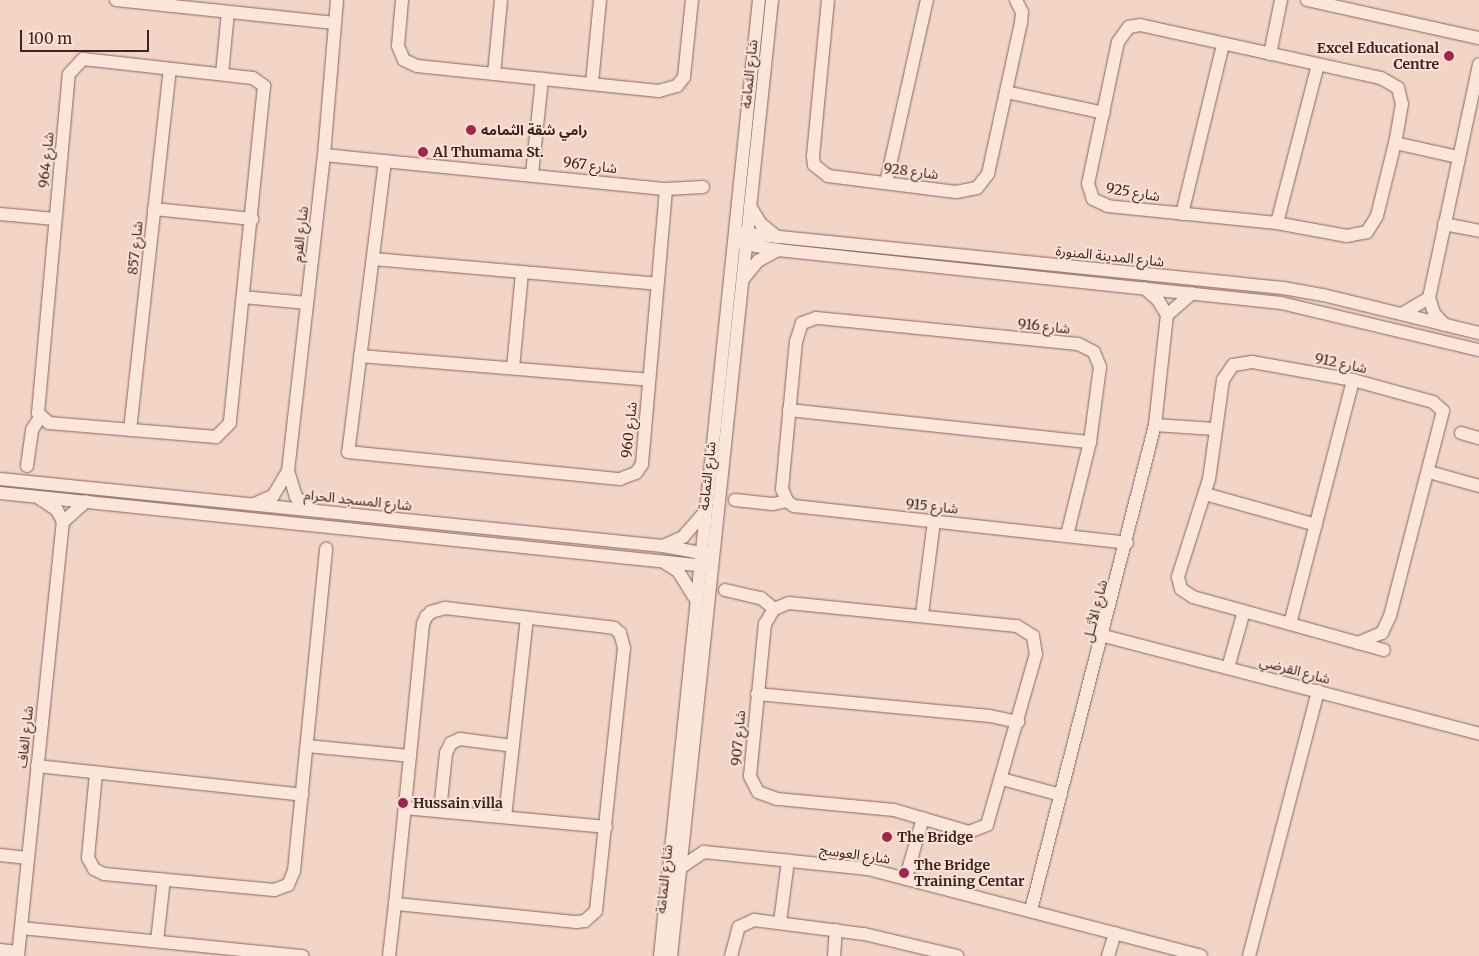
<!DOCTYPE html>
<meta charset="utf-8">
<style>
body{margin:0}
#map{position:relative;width:1479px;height:956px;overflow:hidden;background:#f1d6c6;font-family:Merriweather,"Noto Sans Arabic",serif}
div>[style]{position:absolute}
.roads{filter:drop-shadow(0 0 1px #8e655a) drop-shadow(0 0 1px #8e655a)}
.minor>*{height:12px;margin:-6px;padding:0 6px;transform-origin:6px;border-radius:6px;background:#fbe7da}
.dots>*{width:14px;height:14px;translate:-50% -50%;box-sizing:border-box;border:2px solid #f8e3d6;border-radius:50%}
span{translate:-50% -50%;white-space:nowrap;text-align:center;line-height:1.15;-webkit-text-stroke:4px #f8e3d6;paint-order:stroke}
.poi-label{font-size:14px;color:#3e241f;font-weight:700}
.right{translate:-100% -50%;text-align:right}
.left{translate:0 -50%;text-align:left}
.street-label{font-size:14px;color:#3e241f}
.scale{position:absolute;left:20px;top:30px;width:129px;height:22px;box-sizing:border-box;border:2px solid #3e241f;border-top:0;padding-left:6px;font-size:15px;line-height:18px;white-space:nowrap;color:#3e241f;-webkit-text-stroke:4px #f8e3d6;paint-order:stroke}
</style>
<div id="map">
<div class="roads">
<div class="minor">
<i style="left:116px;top:0;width:220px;rotate:6deg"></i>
<i style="left:402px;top:0;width:46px;rotate:95deg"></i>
<i style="left:398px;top:46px;width:15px;rotate:67deg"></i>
<i style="left:404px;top:60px;width:14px;rotate:25deg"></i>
<i style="left:417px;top:66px;width:243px;rotate:5.9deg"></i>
<i style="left:659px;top:91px;width:19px;rotate:-16deg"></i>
<i style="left:677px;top:86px;width:11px;rotate:-52deg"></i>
<i style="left:684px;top:77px;width:77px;rotate:-84.1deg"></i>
<i style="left:828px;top:0;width:157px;rotate:95.5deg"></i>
<i style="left:813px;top:156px;width:9px;rotate:84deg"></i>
<i style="left:814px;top:165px;width:18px;rotate:38deg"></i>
<i style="left:828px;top:176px;width:129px;rotate:7.1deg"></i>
<i style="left:956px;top:192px;width:21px;rotate:-11deg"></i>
<i style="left:977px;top:188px;width:18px;rotate:-52deg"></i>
<i style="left:988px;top:174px;width:155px;rotate:-77.7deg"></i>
<i style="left:1021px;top:23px;width:11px;rotate:-85deg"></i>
<i style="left:1022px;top:12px;width:13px;rotate:-117deg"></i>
<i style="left:1307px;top:0;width:176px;rotate:12.5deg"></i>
<i style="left:1140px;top:25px;width:247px;rotate:12.4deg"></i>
<i style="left:1381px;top:78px;width:20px;rotate:30deg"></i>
<i style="left:1398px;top:88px;width:16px;rotate:76deg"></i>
<i style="left:1402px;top:104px;width:40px;rotate:100deg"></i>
<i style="left:1395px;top:143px;width:75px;rotate:103.9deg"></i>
<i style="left:1377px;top:216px;width:19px;rotate:122deg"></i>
<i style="left:1367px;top:232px;width:20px;rotate:169deg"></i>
<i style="left:1347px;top:236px;width:71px;rotate:-169.5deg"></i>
<i style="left:1277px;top:223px;width:170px;rotate:-174.3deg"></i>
<i style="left:1108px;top:206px;width:17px;rotate:-155deg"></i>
<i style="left:1093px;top:199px;width:16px;rotate:-108deg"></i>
<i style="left:1088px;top:184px;width:145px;rotate:-78.1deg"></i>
<i style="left:1118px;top:42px;width:19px;rotate:-54deg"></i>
<i style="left:1129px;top:27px;width:11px;rotate:-10deg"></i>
<i style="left:1270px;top:54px;width:55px;rotate:-78.5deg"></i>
<i style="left:83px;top:59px;width:171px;rotate:6.4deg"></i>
<i style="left:253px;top:78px;width:14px;rotate:36deg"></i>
<i style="left:264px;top:86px;width:339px;rotate:95.8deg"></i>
<i style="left:230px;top:423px;width:20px;rotate:135deg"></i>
<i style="left:216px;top:437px;width:168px;rotate:-175.2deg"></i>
<i style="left:49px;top:423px;width:15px;rotate:-138deg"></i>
<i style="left:38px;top:413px;width:340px;rotate:-84.8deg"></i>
<i style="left:69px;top:74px;width:21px;rotate:-47deg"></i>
<i style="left:222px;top:74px;width:62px;rotate:-84.5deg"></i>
<i style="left:494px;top:74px;width:74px;rotate:-84.6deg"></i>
<i style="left:592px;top:83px;width:83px;rotate:-84.5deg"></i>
<i style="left:1006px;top:92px;width:100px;rotate:12.1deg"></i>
<i style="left:1395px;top:143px;width:65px;rotate:12.5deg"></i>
<i style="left:324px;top:155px;width:344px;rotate:5.7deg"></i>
<i style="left:666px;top:189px;width:37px;rotate:-3deg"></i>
<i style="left:385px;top:161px;width:293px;rotate:97.2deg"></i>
<i style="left:348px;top:452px;width:273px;rotate:5.7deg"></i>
<i style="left:620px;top:479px;width:17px;rotate:-21deg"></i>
<i style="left:636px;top:473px;width:11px;rotate:-56deg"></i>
<i style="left:642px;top:464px;width:276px;rotate:-85deg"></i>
<i style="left:532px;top:174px;width:96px;rotate:-84deg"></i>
<i style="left:886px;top:183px;width:188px;rotate:-77.4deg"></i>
<i style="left:750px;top:206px;width:21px;rotate:59deg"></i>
<i style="left:761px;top:224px;width:21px;rotate:39deg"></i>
<i style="left:154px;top:209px;width:99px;rotate:5.8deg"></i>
<i style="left:0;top:214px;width:55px;rotate:5.2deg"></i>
<i style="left:1182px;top:214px;width:175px;rotate:-76.4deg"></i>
<i style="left:1277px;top:223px;width:163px;rotate:-75.5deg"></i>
<i style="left:1444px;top:224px;width:36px;rotate:11deg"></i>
<i style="left:740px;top:233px;width:546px;rotate:5.78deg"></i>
<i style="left:1283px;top:288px;width:41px;rotate:9.9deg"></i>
<i style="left:1323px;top:295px;width:161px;rotate:13.7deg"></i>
<i style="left:741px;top:243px;width:38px;rotate:11deg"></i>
<i style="left:778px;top:250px;width:506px;rotate:6.01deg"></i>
<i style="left:1281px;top:303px;width:204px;rotate:13.4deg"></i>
<i style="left:373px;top:259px;width:285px;rotate:5deg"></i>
<i style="left:744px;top:278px;width:22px;rotate:-51deg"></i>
<i style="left:758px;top:261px;width:23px;rotate:-29deg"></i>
<i style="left:243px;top:297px;width:64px;rotate:5.4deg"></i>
<i style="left:1402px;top:314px;width:31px;rotate:-31deg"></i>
<i style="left:1167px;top:315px;width:33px;rotate:-41deg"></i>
<i style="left:1445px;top:325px;width:16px;rotate:-133deg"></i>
<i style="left:1434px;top:313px;width:16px;rotate:-108deg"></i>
<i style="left:1429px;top:298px;width:239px;rotate:-77.9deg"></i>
<i style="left:360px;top:356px;width:290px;rotate:4.7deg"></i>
<i style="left:513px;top:368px;width:96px;rotate:-84.6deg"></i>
<i style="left:789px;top:410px;width:303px;rotate:6.1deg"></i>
<i style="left:1155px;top:425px;width:59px;rotate:3.9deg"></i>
<i style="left:130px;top:430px;width:363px;rotate:-83.7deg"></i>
<i style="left:1461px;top:433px;width:19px;rotate:16deg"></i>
<i style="left:27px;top:466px;width:36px;rotate:-82deg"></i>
<i style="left:32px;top:430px;width:15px;rotate:-58deg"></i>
<i style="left:1429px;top:472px;width:52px;rotate:15.6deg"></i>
<i style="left:0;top:479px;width:666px;rotate:5.77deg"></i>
<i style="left:663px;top:546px;width:44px;rotate:10.5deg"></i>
<i style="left:0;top:493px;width:710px;rotate:5.9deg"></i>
<i style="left:1205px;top:494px;width:115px;rotate:15.6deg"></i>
<i style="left:39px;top:498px;width:22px;rotate:34deg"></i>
<i style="left:57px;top:510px;width:13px;rotate:63deg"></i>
<i style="left:735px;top:500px;width:38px;rotate:6deg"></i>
<i style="left:773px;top:504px;width:14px;rotate:-12deg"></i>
<i style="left:254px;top:504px;width:21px;rotate:-23deg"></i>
<i style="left:273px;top:496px;width:29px;rotate:-59deg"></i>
<i style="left:313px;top:510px;width:21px;rotate:-143deg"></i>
<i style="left:296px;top:497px;width:27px;rotate:-107deg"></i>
<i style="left:288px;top:471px;width:318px;rotate:-83.5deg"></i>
<i style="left:324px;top:155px;width:156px;rotate:-85.2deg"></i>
<i style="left:1067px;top:535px;width:96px;rotate:-76.1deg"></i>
<i style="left:1090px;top:442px;width:76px;rotate:-82.4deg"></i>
<i style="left:1100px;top:367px;width:16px;rotate:-112deg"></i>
<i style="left:1094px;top:352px;width:18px;rotate:-153deg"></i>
<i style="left:1078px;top:344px;width:263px;rotate:-174.3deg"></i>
<i style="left:816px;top:318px;width:15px;rotate:160deg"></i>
<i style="left:802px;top:323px;width:19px;rotate:108deg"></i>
<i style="left:796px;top:341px;width:149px;rotate:95.4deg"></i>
<i style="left:782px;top:489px;width:13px;rotate:67deg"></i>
<i style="left:787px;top:501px;width:9px;rotate:36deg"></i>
<i style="left:794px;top:506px;width:335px;rotate:6.3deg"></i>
<i style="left:663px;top:546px;width:22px;rotate:-24deg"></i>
<i style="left:683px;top:537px;width:30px;rotate:-49deg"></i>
<i style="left:665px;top:563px;width:15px;rotate:32deg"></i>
<i style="left:678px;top:571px;width:32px;rotate:58deg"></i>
<i style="left:725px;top:590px;width:37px;rotate:13deg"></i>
<i style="left:761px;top:598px;width:17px;rotate:40deg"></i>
<i style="left:789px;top:603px;width:229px;rotate:5.8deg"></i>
<i style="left:1017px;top:626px;width:19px;rotate:32deg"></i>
<i style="left:1033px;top:636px;width:18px;rotate:81deg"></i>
<i style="left:1036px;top:654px;width:178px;rotate:106deg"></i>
<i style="left:987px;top:825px;width:19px;rotate:159deg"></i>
<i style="left:969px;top:832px;width:78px;rotate:-163.7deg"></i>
<i style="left:894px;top:810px;width:118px;rotate:-174.6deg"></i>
<i style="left:777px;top:799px;width:20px;rotate:-160deg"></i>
<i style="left:758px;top:792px;width:18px;rotate:-117deg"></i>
<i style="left:750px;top:776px;width:153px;rotate:-84.4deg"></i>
<i style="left:765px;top:624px;width:17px;rotate:-59deg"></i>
<i style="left:774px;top:609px;width:16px;rotate:-22deg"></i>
<i style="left:922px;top:614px;width:94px;rotate:-82.6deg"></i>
<i style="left:1290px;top:624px;width:252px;rotate:-75.5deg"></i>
<i style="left:1104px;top:636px;width:388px;rotate:14.6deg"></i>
<i style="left:1358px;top:643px;width:26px;rotate:-23deg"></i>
<i style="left:1382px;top:633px;width:19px;rotate:-65deg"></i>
<i style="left:1390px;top:616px;width:212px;rotate:-75.5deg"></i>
<i style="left:1443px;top:411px;width:13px;rotate:-138deg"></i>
<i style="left:1433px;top:402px;width:83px;rotate:-164.6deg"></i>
<i style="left:1353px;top:380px;width:103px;rotate:-169.9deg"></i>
<i style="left:1252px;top:362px;width:19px;rotate:171deg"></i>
<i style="left:1233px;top:365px;width:18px;rotate:124deg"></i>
<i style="left:1223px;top:380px;width:100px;rotate:98deg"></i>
<i style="left:1209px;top:479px;width:103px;rotate:107.6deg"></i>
<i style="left:1178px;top:577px;width:12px;rotate:76deg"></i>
<i style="left:1181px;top:589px;width:14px;rotate:34deg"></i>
<i style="left:1193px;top:597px;width:198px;rotate:15.5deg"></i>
<i style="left:1228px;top:668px;width:59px;rotate:-74.3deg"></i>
<i style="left:757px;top:694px;width:234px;rotate:5.4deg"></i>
<i style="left:990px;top:716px;width:29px;rotate:12deg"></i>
<i style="left:307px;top:746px;width:103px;rotate:5.5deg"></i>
<i style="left:37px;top:766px;width:267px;rotate:6.2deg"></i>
<i style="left:96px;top:773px;width:85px;rotate:95.4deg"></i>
<i style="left:88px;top:858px;width:13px;rotate:61deg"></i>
<i style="left:94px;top:869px;width:11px;rotate:27deg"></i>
<i style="left:104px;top:874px;width:171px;rotate:5.4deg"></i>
<i style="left:274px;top:890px;width:15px;rotate:-20deg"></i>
<i style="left:288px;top:885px;width:15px;rotate:-67deg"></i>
<i style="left:294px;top:871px;width:324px;rotate:-84.3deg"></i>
<i style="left:1002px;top:779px;width:61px;rotate:15.2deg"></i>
<i style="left:405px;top:808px;width:202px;rotate:5.4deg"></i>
<i style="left:440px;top:811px;width:58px;rotate:-84.1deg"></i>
<i style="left:446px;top:753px;width:11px;rotate:-63deg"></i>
<i style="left:451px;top:743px;width:10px;rotate:-24deg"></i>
<i style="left:460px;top:739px;width:53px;rotate:7.5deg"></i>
<i style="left:505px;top:817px;width:200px;rotate:-83.7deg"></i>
<i style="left:0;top:855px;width:28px;rotate:6deg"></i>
<i style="left:680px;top:868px;width:29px;rotate:-34deg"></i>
<i style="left:704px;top:852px;width:165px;rotate:5.9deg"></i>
<i style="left:868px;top:869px;width:344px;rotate:14.6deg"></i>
<i style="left:906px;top:877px;width:61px;rotate:-73.9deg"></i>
<i style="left:1031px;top:910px;width:501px;rotate:-75.66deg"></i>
<i style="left:1155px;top:425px;width:111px;rotate:-83.8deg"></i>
<i style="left:1167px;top:315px;width:17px;rotate:-121deg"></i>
<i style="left:1158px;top:300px;width:18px;rotate:-139deg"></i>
<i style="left:780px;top:922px;width:62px;rotate:-82.5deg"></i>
<i style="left:21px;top:928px;width:283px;rotate:5.7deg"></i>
<i style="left:157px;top:941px;width:62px;rotate:-83.6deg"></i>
<i style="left:0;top:950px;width:18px;rotate:6deg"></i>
<i style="left:18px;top:956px;width:436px;rotate:-84.1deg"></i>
<i style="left:63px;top:522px;width:31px;rotate:-42deg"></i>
<i style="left:389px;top:956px;width:52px;rotate:-83.4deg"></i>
<i style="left:395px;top:904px;width:149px;rotate:-84.2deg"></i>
<i style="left:410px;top:756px;width:133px;rotate:-84.4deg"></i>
<i style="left:423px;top:624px;width:8px;rotate:-67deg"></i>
<i style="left:426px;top:617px;width:7px;rotate:-45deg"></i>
<i style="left:431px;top:612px;width:15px;rotate:-16deg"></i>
<i style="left:445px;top:608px;width:170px;rotate:6.7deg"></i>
<i style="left:614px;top:628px;width:8px;rotate:40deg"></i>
<i style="left:620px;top:633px;width:16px;rotate:75deg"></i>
<i style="left:624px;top:648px;width:264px;rotate:96.1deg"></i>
<i style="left:596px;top:911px;width:15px;rotate:138deg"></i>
<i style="left:585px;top:921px;width:9px;rotate:174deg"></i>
<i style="left:576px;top:922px;width:182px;rotate:-174.3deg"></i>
<i style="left:660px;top:956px;width:961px;rotate:-84.09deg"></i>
<i style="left:671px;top:956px;width:961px;rotate:-83.97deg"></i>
<i style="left:731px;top:956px;width:30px;rotate:-75deg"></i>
<i style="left:739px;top:927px;width:17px;rotate:-25deg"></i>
<i style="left:754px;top:920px;width:111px;rotate:7.3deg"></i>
<i style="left:864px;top:934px;width:96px;rotate:13.3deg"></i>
<i style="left:834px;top:956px;width:26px;rotate:-86deg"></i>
<i style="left:1108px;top:956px;width:24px;rotate:-73deg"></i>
<i style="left:1249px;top:956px;width:274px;rotate:-75.4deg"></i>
</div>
</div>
<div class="dots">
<i style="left:1449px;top:56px;background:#a2254e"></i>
<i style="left:471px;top:130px;background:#a2254e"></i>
<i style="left:423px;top:152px;background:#a2254e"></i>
<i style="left:403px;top:803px;background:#a2254e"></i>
<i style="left:887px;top:837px;background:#a2254e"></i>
<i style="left:904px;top:873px;background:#a2254e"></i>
</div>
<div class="poi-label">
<span class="right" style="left:1439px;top:56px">Excel Educational<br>Centre</span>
<span class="left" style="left:481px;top:130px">رامي شقة الثمامه</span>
<span class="left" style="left:433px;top:152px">Al Thumama St.</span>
<span class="left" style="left:413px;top:803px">Hussain villa</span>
<span class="left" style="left:897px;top:837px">The Bridge</span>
<span class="left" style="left:914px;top:873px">The Bridge<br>Training Centar</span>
</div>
<div class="street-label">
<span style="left:749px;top:74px;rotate:-84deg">شارع الثمامة</span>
<span style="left:46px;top:160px;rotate:-84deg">شارع 964</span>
<span style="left:590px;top:165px;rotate:7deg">شارع 967</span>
<span style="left:911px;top:171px;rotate:7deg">شارع 928</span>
<span style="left:1133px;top:192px;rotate:9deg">شارع 925</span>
<span style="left:300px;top:234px;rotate:-83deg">شارع القرم</span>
<span style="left:135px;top:248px;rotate:-84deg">شارع 857</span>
<span style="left:1110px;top:256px;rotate:6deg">شارع المدينة المنورة</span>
<span style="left:1044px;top:326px;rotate:6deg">شارع 916</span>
<span style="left:1341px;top:363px;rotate:12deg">شارع 912</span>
<span style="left:629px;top:430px;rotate:-84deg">شارع 960</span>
<span style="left:707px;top:476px;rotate:-84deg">شارع الثمامة</span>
<span style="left:358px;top:500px;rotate:6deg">شارع المسجد الحرام</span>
<span style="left:932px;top:506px;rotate:6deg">شارع 915</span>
<span style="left:1095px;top:611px;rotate:-76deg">شارع الأثــل</span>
<span style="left:1295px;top:670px;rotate:15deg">شارع القرضي</span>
<span style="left:25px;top:737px;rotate:-84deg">شارع الغاف</span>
<span style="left:738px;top:738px;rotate:-85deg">شارع 907</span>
<span style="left:855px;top:854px;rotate:8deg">شارع العوسج</span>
<span style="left:664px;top:879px;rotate:-84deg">شارع الثمامة</span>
</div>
<div class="scale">100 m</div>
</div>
